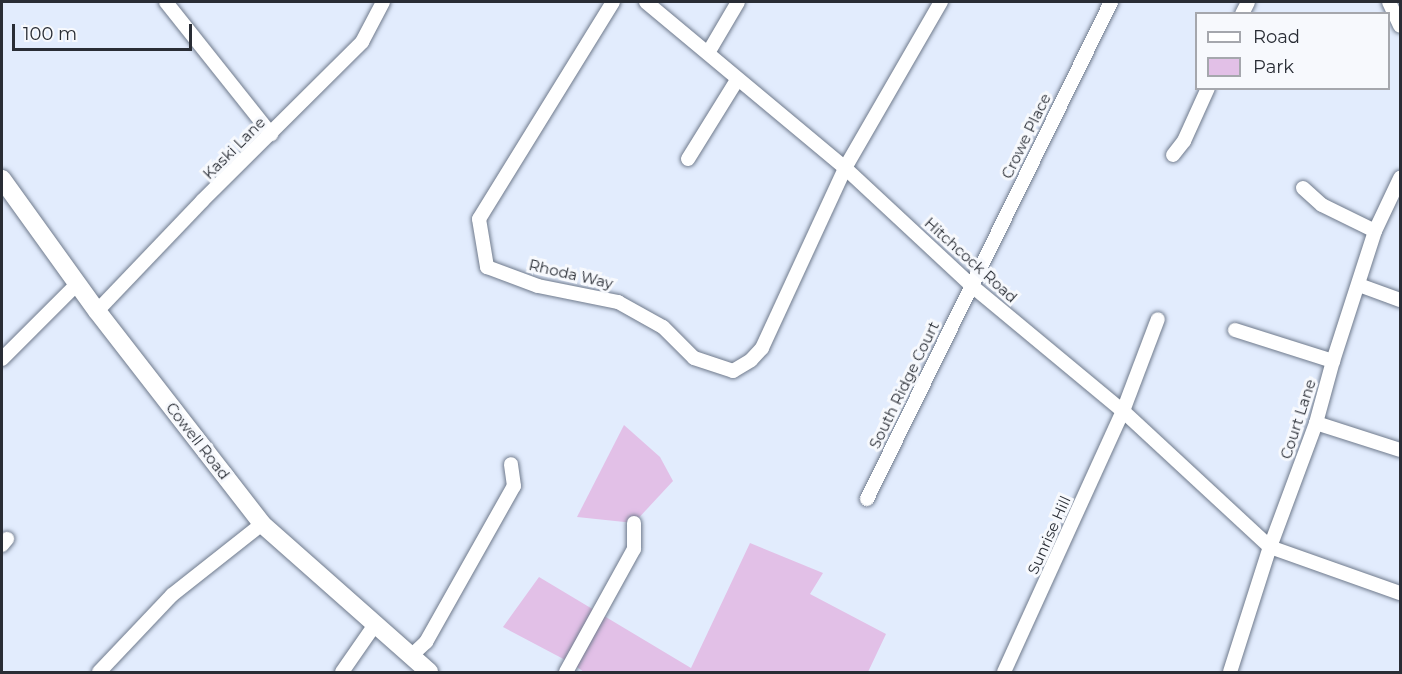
<!DOCTYPE html>
<style>
body{margin:0}
#map{position:relative;width:1402px;height:674px;overflow:hidden;background:#e2ecfd;font-family:Montserrat,sans-serif}
div>[style]{position:absolute}
.green>*{inset:0;background:#e2c0e7}
.roads{filter:drop-shadow(0 0 2px #6f7a8c) drop-shadow(0 0 2px #6f7a8c)}
.minor>*{height:14px;margin:-7px;padding:0 7px;transform-origin:7px;border-radius:7px;background:#fff}
.tertiary>*{height:18px;margin:-9px;padding:0 9px;transform-origin:9px;border-radius:9px;background:#fff}
span{translate:-50% -50%;white-space:nowrap;text-align:center;line-height:1.15;-webkit-text-stroke:6px #f7f9fd;paint-order:stroke}
.street-label{font-size:15px;color:#292d35}
.frame{position:absolute;inset:0;border:3px solid #292d35;pointer-events:none}
.legend{position:absolute;left:1195px;top:12px;width:195px;height:78px;box-sizing:border-box;background:#f7f9fd;border:2px solid #a5a7ad;margin:0;padding:8px 10px;list-style:none;font-size:18px;color:#292d35}
.legend li{display:flex;align-items:center;gap:12px;height:30px}
.legend b{width:30px;border:2px solid #a5a7ad}
.scale{position:absolute;left:12px;top:24px;width:180px;height:27px;box-sizing:border-box;border:3px solid #292d35;border-top:0;padding-left:8px;font-size:18px;line-height:21px;white-space:nowrap;color:#292d35;-webkit-text-stroke:4px #f7f9fd;paint-order:stroke}
</style>
<div id="map">
<div class="green">
<i style="clip-path:polygon(624px 425px,660px 457px,673px 481px,634px 523px,577px 517px)"></i>
<i style="clip-path:polygon(750px 543px,823px 573px,810px 594px,886px 634px,868px 672px,584px 672px,571px 663px,503px 627px,539px 577px,691px 668px)"></i>
</div>
<div class="roads">
<div class="minor">
<i style="left:166px;top:2px;width:169px;rotate:51.5deg"></i>
<i style="left:613px;top:2px;width:255px;rotate:121.7deg"></i>
<i style="left:479px;top:219px;width:49px;rotate:80.5deg"></i>
<i style="left:487px;top:267px;width:54px;rotate:20.4deg"></i>
<i style="left:538px;top:286px;width:82px;rotate:11.3deg"></i>
<i style="left:618px;top:302px;width:51px;rotate:29.1deg"></i>
<i style="left:663px;top:327px;width:44px;rotate:45deg"></i>
<i style="left:694px;top:358px;width:41px;rotate:18.4deg"></i>
<i style="left:733px;top:371px;width:21px;rotate:-31deg"></i>
<i style="left:751px;top:360px;width:16px;rotate:-47deg"></i>
<i style="left:762px;top:348px;width:198px;rotate:-65.2deg"></i>
<i style="left:845px;top:168px;width:192px;rotate:-60deg"></i>
<i style="left:646px;top:2px;width:259px;rotate:39.8deg"></i>
<i style="left:845px;top:168px;width:172px;rotate:42.9deg"></i>
<i style="left:971px;top:285px;width:197px;rotate:39.7deg"></i>
<i style="left:1123px;top:411px;width:200px;rotate:42.8deg"></i>
<i style="left:1270px;top:547px;width:138px;rotate:19.5deg"></i>
<i style="left:1389px;top:2px;width:26px;rotate:65deg"></i>
<i style="left:1242px;top:14px;width:13px;rotate:-63deg"></i>
<i style="left:708px;top:53px;width:59px;rotate:-59.5deg"></i>
<i style="left:1173px;top:155px;width:18px;rotate:-52deg"></i>
<i style="left:1184px;top:141px;width:58px;rotate:-65.6deg"></i>
<i style="left:688px;top:159px;width:93px;rotate:-58.2deg"></i>
<i style="left:1303px;top:188px;width:25px;rotate:42deg"></i>
<i style="left:1322px;top:205px;width:59px;rotate:26.1deg"></i>
<i style="left:1359px;top:285px;width:44px;rotate:20.1deg"></i>
<i style="left:97px;top:311px;width:152px;rotate:-46.3deg"></i>
<i style="left:202px;top:201px;width:226px;rotate:-44.8deg"></i>
<i style="left:362px;top:42px;width:45px;rotate:-62.3deg"></i>
<i style="left:1235px;top:330px;width:103px;rotate:17.6deg"></i>
<i style="left:2px;top:359px;width:107px;rotate:-45deg"></i>
<i style="left:1316px;top:423px;width:88px;rotate:17.8deg"></i>
<i style="left:867px;top:499px;width:554px;rotate:-63.85deg"></i>
<i style="left:2px;top:545px;width:8px;rotate:-50deg"></i>
<i style="left:411px;top:656px;width:21px;rotate:-43deg"></i>
<i style="left:426px;top:642px;width:179px;rotate:-60.6deg"></i>
<i style="left:514px;top:486px;width:22px;rotate:-98deg"></i>
<i style="left:99px;top:672px;width:106px;rotate:-46.5deg"></i>
<i style="left:172px;top:595px;width:115px;rotate:-38.3deg"></i>
<i style="left:342px;top:672px;width:56px;rotate:-55.2deg"></i>
<i style="left:566px;top:672px;width:141px;rotate:-61.1deg"></i>
<i style="left:634px;top:549px;width:26px;rotate:-90deg"></i>
<i style="left:1004px;top:672px;width:287px;rotate:-65.5deg"></i>
<i style="left:1123px;top:411px;width:98px;rotate:-69.2deg"></i>
<i style="left:1230px;top:672px;width:131px;rotate:-72.3deg"></i>
<i style="left:1270px;top:547px;width:132px;rotate:-69.6deg"></i>
<i style="left:1316px;top:423px;width:64px;rotate:-74.7deg"></i>
<i style="left:1333px;top:361px;width:137px;rotate:-72.1deg"></i>
<i style="left:1375px;top:231px;width:59px;rotate:-64.7deg"></i>
</div>
<div class="tertiary">
<i style="left:2px;top:179px;width:163px;rotate:54.3deg"></i>
<i style="left:97px;top:311px;width:269px;rotate:52.2deg"></i>
<i style="left:262px;top:524px;width:223px;rotate:41.5deg"></i>
</div>
</div>
<div class="street-label">
<span style="left:1026px;top:136px;rotate:-64deg">Crowe Place</span>
<span style="left:234px;top:148px;rotate:-45deg">Kaski Lane</span>
<span style="left:971px;top:260px;rotate:42deg">Hitchcock Road</span>
<span style="left:571px;top:274px;rotate:13deg">Rhoda Way</span>
<span style="left:904px;top:385px;rotate:-64deg">South Ridge Court</span>
<span style="left:1298px;top:419px;rotate:-72deg">Court Lane</span>
<span style="left:198px;top:441px;rotate:52deg">Cowell Road</span>
<span style="left:1049px;top:535px;rotate:-66deg">Sunrise Hill</span>
</div>
<div class="frame"></div>
<ul class="legend">
<li><b style="height:8px;background:#fff"></b>Road</li>
<li><b style="height:16px;background:#e2c0e7"></b>Park</li>
</ul>
<div class="scale">100 m</div>
</div>
